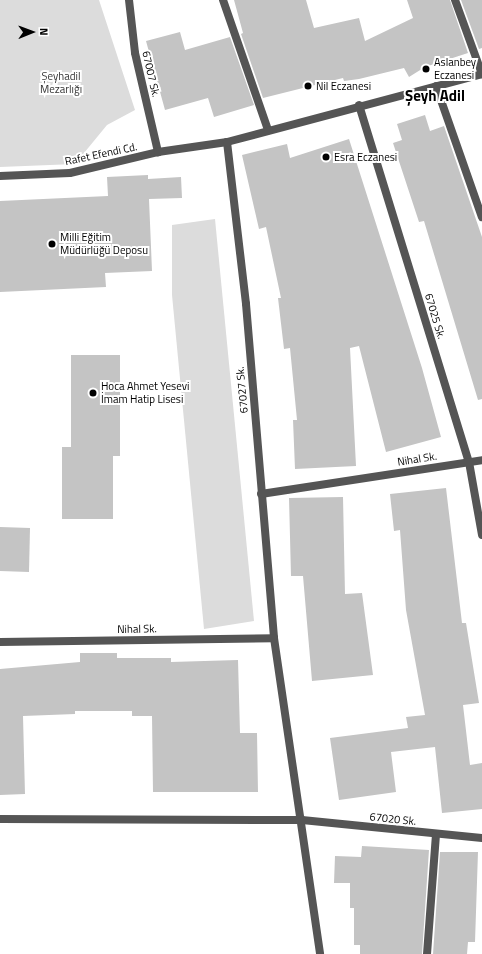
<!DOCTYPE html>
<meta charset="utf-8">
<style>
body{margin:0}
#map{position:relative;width:482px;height:954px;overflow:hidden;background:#fff;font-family:"Titillium Web",sans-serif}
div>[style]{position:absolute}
.green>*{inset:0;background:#dcdcdc}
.building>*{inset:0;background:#c4c4c4}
.minor>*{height:8px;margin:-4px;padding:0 4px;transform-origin:4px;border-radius:4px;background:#555}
.tertiary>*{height:8px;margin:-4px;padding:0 4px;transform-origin:4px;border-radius:4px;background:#555}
.dots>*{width:11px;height:11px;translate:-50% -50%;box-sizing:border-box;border:2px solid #fff;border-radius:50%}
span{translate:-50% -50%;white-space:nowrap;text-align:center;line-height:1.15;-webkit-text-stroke:4px #fff;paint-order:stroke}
.poi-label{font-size:11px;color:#000}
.left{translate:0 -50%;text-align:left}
.street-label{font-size:11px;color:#000}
.park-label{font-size:11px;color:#333}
.district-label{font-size:15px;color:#000;font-weight:700}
.north{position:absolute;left:12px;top:12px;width:40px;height:40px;-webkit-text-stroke:3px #fff;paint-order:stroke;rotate:89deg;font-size:11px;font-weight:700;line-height:16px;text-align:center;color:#000}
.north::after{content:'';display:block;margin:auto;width:14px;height:18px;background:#000;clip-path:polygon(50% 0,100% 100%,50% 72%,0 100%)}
</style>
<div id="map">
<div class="green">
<i style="clip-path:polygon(0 0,99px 0,135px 110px,107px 125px,75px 164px,0 167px)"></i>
<i style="clip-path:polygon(215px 219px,254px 621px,204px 629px,172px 295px,172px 225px)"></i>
</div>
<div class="building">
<i style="clip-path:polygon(234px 0,306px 0,314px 28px,359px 18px,365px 41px,413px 18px,407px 0,450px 0,468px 53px,425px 67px,409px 77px,404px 68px,359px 79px,344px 81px,343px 78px,263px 98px,241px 34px,243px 33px)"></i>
<i style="clip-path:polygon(461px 0,482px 0,482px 48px,479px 49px)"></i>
<i style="clip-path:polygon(180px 32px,185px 50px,230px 37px,254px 105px,214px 117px,208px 98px,165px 110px,146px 41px)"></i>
<i style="clip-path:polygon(425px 115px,430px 131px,444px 126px,482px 237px,482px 399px,478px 400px,424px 221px,419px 222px,393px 143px,402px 140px,397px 124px)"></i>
<i style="clip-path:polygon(349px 139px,422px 368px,441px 437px,386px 452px,359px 346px,350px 348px,356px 466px,295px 469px,293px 420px,297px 420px,290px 348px,284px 349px,278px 298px,281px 298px,266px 227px,259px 229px,242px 155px,287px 144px,290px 158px)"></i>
<i style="clip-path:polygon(148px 175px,148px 179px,181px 177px,182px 198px,149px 199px,152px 271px,105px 273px,106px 287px,0 292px,0 201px,108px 196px,107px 177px)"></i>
<i style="clip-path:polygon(71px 355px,120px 355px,120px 456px,113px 456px,113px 519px,62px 519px,62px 447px,71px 447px)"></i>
<i style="clip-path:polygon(446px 488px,462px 623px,466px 623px,479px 703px,463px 705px,470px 765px,482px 763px,482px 809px,442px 813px,435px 747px,391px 752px,396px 792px,339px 800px,330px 738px,408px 728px,406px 717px,425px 715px,406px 610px,400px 530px,394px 531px,390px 494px)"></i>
<i style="clip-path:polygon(343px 497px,345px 594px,362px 593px,373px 675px,312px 681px,303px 576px,291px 576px,289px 498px)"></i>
<i style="clip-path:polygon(0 527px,30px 528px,29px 572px,0 571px)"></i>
<i style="clip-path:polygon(80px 653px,117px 653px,117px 658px,171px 658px,171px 662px,238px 660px,240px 733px,257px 733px,258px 792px,153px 792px,152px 716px,132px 716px,132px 711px,75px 711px,75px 714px,23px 716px,25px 794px,0 795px,0 669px,80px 662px)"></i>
<i style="clip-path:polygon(362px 846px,429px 850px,422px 954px,360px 954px,360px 945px,354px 945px,354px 908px,350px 908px,350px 883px,334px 883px,335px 856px,361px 857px)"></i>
<i style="clip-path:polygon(440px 852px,478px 852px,475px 942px,468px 942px,467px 954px,433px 954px)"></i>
</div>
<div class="minor">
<i style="left:223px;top:0;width:138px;rotate:70.9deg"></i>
<i style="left:455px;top:0;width:79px;rotate:70deg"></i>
<i style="left:436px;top:86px;width:139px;rotate:70.7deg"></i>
<i style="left:359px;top:105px;width:374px;rotate:72.9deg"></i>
<i style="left:469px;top:462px;width:74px;rotate:79.9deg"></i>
<i style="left:227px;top:142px;width:163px;rotate:83.3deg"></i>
<i style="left:246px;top:304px;width:335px;rotate:85.2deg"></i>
<i style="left:274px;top:638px;width:319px;rotate:81.7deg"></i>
<i style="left:261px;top:494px;width:224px;rotate:-8.7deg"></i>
<i style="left:0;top:642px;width:274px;rotate:-0.8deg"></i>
<i style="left:0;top:819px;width:302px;rotate:0.2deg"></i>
<i style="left:302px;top:820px;width:181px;rotate:5.7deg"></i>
<i style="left:427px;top:954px;width:120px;rotate:-85.7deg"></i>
</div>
<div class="tertiary">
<i style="left:129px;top:0;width:53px;rotate:83.5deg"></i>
<i style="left:135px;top:53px;width:102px;rotate:76.9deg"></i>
<i style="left:0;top:176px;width:70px;rotate:-2.5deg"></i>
<i style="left:70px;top:173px;width:90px;rotate:-13.4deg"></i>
<i style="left:158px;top:152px;width:70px;rotate:-8.2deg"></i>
<i style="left:227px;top:142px;width:264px;rotate:-14.9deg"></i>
</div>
<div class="dots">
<i style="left:426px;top:69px;background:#000"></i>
<i style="left:308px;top:86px;background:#000"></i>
<i style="left:326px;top:157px;background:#000"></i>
<i style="left:52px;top:244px;background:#000"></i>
<i style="left:93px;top:393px;background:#000"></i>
</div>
<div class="poi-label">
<span class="left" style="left:434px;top:69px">Aslanbey<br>Eczanesi</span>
<span class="left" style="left:316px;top:86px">Nil Eczanesi</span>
<span class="left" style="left:334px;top:157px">Esra Eczanesi</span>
<span class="left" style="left:60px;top:244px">Milli Eğitim<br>Müdürlüğü Deposu</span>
<span class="left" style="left:101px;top:393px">Hoca Ahmet Yesevi<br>İmam Hatip Lisesi</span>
</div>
<div class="street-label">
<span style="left:151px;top:74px;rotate:77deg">67007 Sk.</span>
<span style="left:101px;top:154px;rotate:-12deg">Rafet Efendi Cd.</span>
<span style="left:435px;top:316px;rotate:73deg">67025 Sk.</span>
<span style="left:242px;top:390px;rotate:-95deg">67027 Sk.</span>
<span style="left:417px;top:459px;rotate:-9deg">Nihal Sk.</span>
<span style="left:137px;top:629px;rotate:-1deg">Nihal Sk.</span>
<span style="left:393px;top:819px;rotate:6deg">67020 Sk.</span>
</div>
<div class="park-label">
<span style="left:61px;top:83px">Şeyhadil<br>Mezarlığı</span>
</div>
<div class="district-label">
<span style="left:435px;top:96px">Şeyh Adil</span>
</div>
<div class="north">N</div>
</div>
